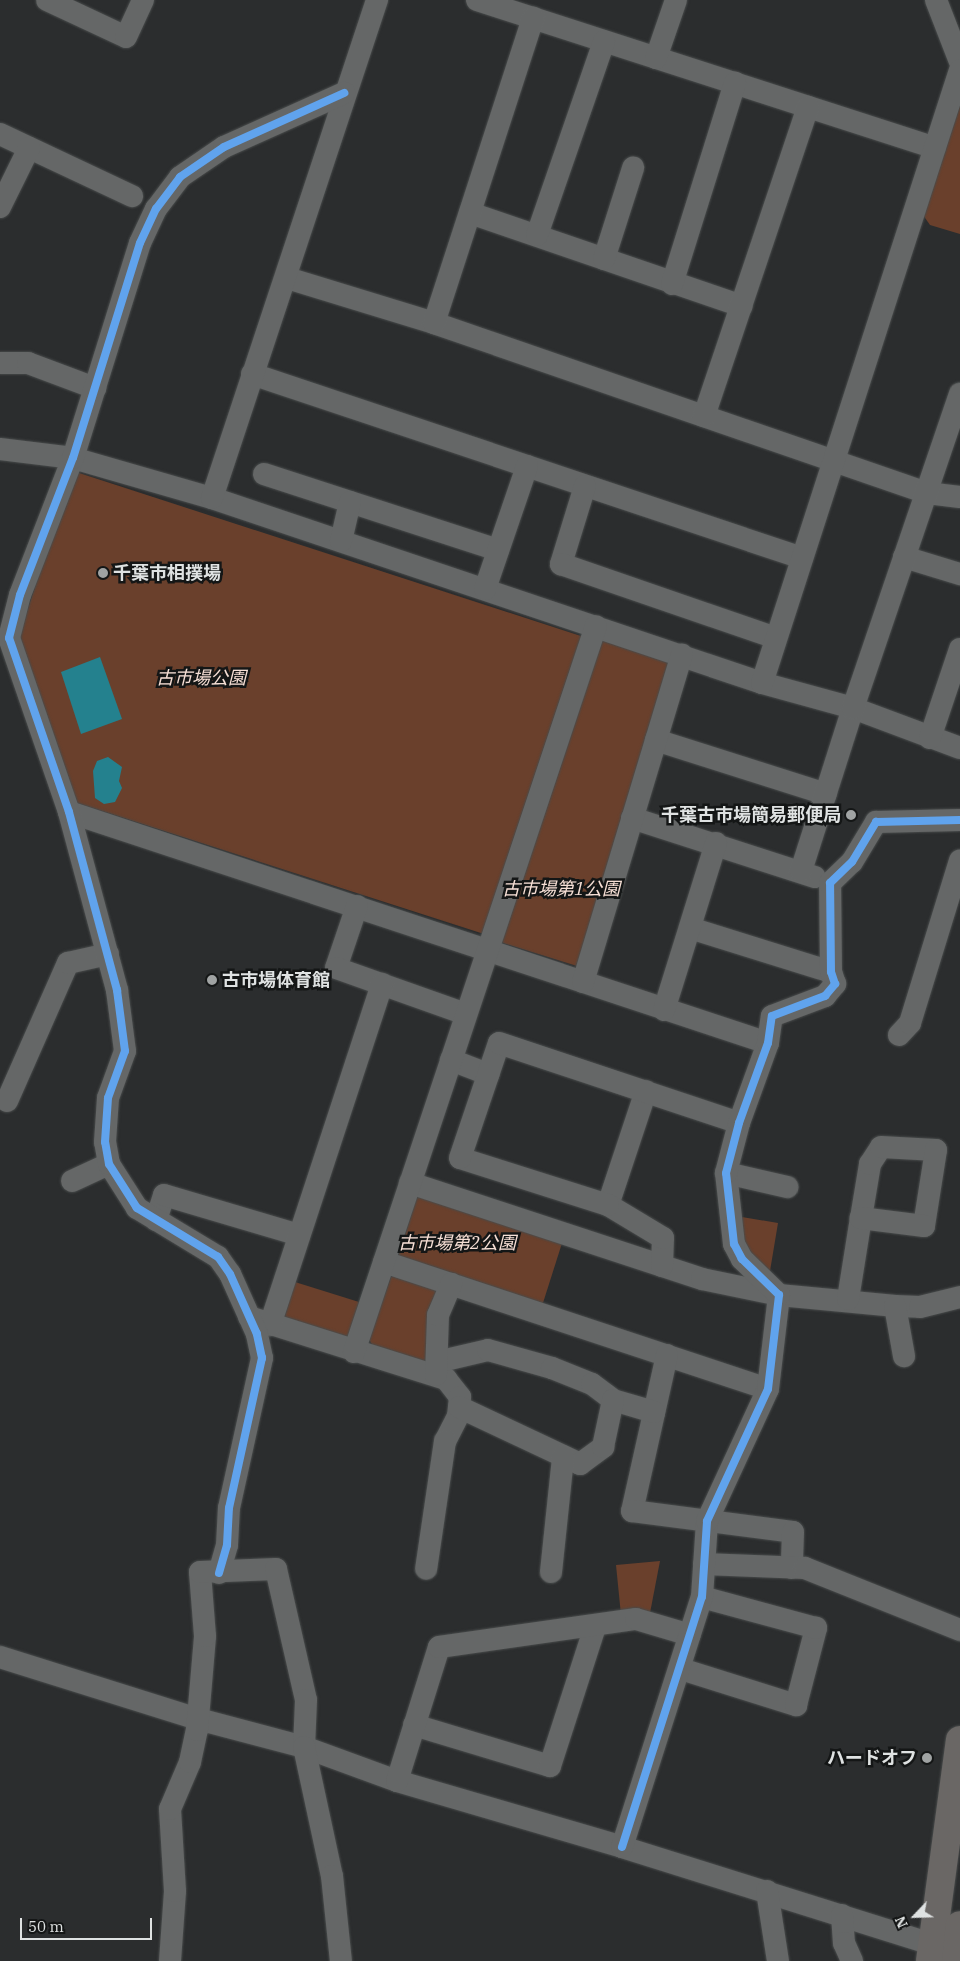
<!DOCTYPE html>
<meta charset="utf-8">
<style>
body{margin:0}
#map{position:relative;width:960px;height:1961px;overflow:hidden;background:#2b2d2e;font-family:"IBM Plex Serif","Noto Sans JP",serif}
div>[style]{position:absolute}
.green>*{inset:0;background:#6a402c}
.water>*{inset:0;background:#24818e}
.roads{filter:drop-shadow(0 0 1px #484b4b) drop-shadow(0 0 1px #484b4b)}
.minor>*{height:22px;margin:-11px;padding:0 11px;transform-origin:11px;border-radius:11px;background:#656767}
.major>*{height:28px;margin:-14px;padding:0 14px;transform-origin:14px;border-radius:14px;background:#6a6765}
.cycleway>*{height:8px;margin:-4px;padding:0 4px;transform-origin:4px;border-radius:4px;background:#60a3ed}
.dots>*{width:14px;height:14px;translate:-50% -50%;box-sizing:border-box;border:2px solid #141616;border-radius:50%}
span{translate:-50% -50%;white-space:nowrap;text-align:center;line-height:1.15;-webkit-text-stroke:5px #141616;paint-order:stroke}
.poi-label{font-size:18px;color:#dfe2e2;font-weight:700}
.left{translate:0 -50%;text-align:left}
.right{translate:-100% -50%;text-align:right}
.park-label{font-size:18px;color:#f6dfd5;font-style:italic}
.north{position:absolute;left:890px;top:1891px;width:50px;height:50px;-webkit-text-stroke:4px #141616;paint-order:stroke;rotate:246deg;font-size:14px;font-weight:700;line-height:20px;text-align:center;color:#dfe2e2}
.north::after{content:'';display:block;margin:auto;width:18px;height:22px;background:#dfe2e2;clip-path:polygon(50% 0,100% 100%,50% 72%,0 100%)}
.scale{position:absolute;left:20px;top:1918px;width:132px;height:22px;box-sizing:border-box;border:2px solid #dfe2e2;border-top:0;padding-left:6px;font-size:15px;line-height:18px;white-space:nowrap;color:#dfe2e2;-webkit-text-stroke:4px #141616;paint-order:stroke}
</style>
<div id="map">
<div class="green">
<i style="clip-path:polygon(960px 106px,960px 234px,930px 225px,923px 215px)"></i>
<i style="clip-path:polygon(73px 471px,584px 637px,484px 934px,74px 802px,18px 639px)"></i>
<i style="clip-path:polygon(597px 637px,677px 663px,580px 967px,500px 942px)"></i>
<i style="clip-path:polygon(418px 1194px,563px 1240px,542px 1306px,397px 1260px)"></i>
<i style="clip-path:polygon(736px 1216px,778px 1223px,770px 1271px,743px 1249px)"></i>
<i style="clip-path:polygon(400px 1273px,440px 1287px,427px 1366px,374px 1349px,369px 1339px,391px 1277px)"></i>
<i style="clip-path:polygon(295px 1282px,359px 1302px,347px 1342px,283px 1322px)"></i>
<i style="clip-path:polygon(660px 1561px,650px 1613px,621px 1615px,616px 1565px)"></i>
</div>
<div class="water">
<i style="clip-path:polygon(100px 657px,122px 719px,81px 734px,61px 672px)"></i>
<i style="clip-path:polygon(108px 757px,122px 767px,119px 781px,122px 788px,115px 802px,104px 804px,95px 798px,93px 771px,97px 761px)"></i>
</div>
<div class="roads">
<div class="minor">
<i style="left:47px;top:0;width:87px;rotate:25.1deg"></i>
<i style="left:126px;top:37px;width:41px;rotate:-65.3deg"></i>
<i style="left:477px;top:0;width:481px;rotate:17.9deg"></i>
<i style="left:936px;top:0;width:66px;rotate:68.8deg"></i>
<i style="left:656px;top:58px;width:61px;rotate:-71deg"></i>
<i style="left:0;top:134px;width:146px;rotate:25.2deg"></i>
<i style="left:0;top:207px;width:66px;rotate:-63.8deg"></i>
<i style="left:470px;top:213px;width:287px;rotate:18.9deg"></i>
<i style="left:537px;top:235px;width:205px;rotate:-70.9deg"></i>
<i style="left:604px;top:259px;width:96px;rotate:-72.3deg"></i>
<i style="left:287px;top:278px;width:154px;rotate:17deg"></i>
<i style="left:434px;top:323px;width:521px;rotate:19.03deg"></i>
<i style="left:927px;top:493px;width:33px;rotate:7deg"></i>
<i style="left:672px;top:284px;width:211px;rotate:-72.6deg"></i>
<i style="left:434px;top:323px;width:321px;rotate:-72deg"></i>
<i style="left:0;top:363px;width:28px"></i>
<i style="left:28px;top:363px;width:72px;rotate:20.5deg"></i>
<i style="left:252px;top:374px;width:580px;rotate:18.5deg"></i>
<i style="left:704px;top:416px;width:326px;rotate:-71.4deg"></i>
<i style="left:0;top:449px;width:74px;rotate:7deg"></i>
<i style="left:73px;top:458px;width:145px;rotate:16.1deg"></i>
<i style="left:212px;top:498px;width:580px;rotate:18.59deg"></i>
<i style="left:762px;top:683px;width:94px;rotate:15.4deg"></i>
<i style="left:853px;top:708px;width:114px;rotate:20.5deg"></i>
<i style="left:264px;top:474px;width:246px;rotate:18deg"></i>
<i style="left:585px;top:486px;width:82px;rotate:107.1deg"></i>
<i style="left:561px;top:564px;width:227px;rotate:19deg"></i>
<i style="left:212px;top:498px;width:525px;rotate:-71.67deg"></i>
<i style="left:341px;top:541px;width:40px;rotate:-77deg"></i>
<i style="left:904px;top:557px;width:59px;rotate:16.9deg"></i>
<i style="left:485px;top:589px;width:130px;rotate:-71.1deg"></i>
<i style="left:762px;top:683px;width:644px;rotate:-72.1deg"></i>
<i style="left:930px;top:738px;width:94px;rotate:-71.4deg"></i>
<i style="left:656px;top:740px;width:178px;rotate:17.6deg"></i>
<i style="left:69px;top:812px;width:736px;rotate:18.29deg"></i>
<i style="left:632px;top:818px;width:192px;rotate:17.9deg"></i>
<i style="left:801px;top:871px;width:171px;rotate:-72.3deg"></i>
<i style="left:853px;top:708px;width:332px;rotate:-71.2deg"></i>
<i style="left:357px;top:906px;width:65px;rotate:108.7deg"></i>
<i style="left:336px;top:968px;width:138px;rotate:19.5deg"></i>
<i style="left:690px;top:928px;width:148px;rotate:17.3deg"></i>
<i style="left:583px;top:982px;width:342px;rotate:-73.2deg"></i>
<i style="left:664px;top:1010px;width:175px;rotate:-72.7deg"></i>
<i style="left:899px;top:1035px;width:16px;rotate:-47deg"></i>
<i style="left:910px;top:1023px;width:170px;rotate:-72.9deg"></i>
<i style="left:451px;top:1060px;width:40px;rotate:21deg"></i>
<i style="left:7px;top:1101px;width:151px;rotate:-66.2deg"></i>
<i style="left:68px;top:963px;width:41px;rotate:-12.7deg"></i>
<i style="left:726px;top:1173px;width:63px;rotate:12.9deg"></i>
<i style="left:72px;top:1181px;width:41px;rotate:-24.7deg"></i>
<i style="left:410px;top:1183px;width:307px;rotate:18.2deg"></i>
<i style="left:702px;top:1279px;width:79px;rotate:11.7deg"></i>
<i style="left:779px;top:1295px;width:117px;rotate:5.4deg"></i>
<i style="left:895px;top:1306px;width:25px;rotate:2deg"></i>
<i style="left:920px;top:1307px;width:41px;rotate:-14deg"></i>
<i style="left:608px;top:1205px;width:120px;rotate:-71.6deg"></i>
<i style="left:156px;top:1220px;width:26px;rotate:-72deg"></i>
<i style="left:164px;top:1195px;width:141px;rotate:16.5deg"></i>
<i style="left:384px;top:1262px;width:404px;rotate:18.3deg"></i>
<i style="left:662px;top:1266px;width:28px;rotate:-88deg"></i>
<i style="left:663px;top:1238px;width:64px;rotate:-149deg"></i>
<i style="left:608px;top:1205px;width:155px;rotate:-162.4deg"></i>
<i style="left:460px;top:1158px;width:121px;rotate:-71.3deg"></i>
<i style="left:499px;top:1043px;width:253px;rotate:18.4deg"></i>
<i style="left:848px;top:1299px;width:82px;rotate:-80.9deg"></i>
<i style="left:861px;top:1218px;width:55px;rotate:-80.5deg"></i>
<i style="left:870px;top:1164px;width:20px;rotate:-57deg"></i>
<i style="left:881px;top:1147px;width:55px;rotate:3.1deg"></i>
<i style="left:936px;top:1150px;width:77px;rotate:99deg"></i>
<i style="left:924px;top:1226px;width:64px;rotate:-172.8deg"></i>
<i style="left:895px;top:1306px;width:51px;rotate:79.8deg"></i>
<i style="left:249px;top:1317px;width:207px;rotate:17.5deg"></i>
<i style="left:446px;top:1379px;width:23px;rotate:52deg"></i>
<i style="left:460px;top:1397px;width:19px;rotate:96deg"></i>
<i style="left:458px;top:1416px;width:28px;rotate:117deg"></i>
<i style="left:445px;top:1441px;width:129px;rotate:98.4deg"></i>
<i style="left:270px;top:1325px;width:359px;rotate:-71.8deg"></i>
<i style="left:354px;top:1352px;width:765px;rotate:-71.57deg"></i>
<i style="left:667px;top:1355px;width:160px;rotate:102.6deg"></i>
<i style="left:632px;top:1511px;width:162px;rotate:7.4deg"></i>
<i style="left:793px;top:1532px;width:36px;rotate:92deg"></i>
<i style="left:437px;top:1362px;width:52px;rotate:-13.2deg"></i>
<i style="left:488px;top:1350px;width:66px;rotate:15.7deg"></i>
<i style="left:552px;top:1368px;width:43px;rotate:21.8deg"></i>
<i style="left:592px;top:1384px;width:26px;rotate:37deg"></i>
<i style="left:613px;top:1400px;width:43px;rotate:16.3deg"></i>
<i style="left:436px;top:1375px;width:60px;rotate:-88.1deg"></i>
<i style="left:438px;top:1315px;width:34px;rotate:-67deg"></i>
<i style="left:459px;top:1407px;width:134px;rotate:25.2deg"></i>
<i style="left:580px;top:1464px;width:29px;rotate:-36deg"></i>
<i style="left:603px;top:1447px;width:48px;rotate:-78deg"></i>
<i style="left:704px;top:1564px;width:101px;rotate:2.3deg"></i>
<i style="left:805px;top:1568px;width:167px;rotate:21.8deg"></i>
<i style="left:551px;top:1572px;width:116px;rotate:-84deg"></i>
<i style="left:219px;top:1573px;width:29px;rotate:-74deg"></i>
<i style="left:227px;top:1545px;width:37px;rotate:-87deg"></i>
<i style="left:229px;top:1508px;width:154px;rotate:-77.6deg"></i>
<i style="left:262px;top:1358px;width:25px;rotate:-102deg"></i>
<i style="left:257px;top:1334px;width:66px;rotate:-114.2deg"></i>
<i style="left:230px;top:1274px;width:21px;rotate:-125deg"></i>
<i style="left:218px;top:1257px;width:95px;rotate:-148.8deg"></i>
<i style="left:137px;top:1208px;width:52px;rotate:-122.5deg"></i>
<i style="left:109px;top:1164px;width:22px;rotate:-100deg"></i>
<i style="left:105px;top:1142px;width:44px;rotate:-86.1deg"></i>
<i style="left:108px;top:1098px;width:50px;rotate:-70.1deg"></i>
<i style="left:125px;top:1051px;width:62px;rotate:-97.5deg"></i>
<i style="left:117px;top:990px;width:184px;rotate:-105.1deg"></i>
<i style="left:69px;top:812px;width:184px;rotate:-109deg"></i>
<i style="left:9px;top:638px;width:44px;rotate:-75.7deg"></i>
<i style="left:20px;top:595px;width:147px;rotate:-68.9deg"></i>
<i style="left:73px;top:458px;width:225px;rotate:-72.7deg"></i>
<i style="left:140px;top:243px;width:38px;rotate:-65deg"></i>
<i style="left:156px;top:209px;width:40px;rotate:-53deg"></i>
<i style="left:180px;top:177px;width:53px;rotate:-34.3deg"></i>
<i style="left:224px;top:147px;width:132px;rotate:-24.2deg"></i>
<i style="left:0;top:1657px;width:207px;rotate:17.4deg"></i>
<i style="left:198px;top:1719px;width:110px;rotate:14.8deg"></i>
<i style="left:304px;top:1747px;width:99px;rotate:20.1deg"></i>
<i style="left:397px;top:1781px;width:234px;rotate:16.3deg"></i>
<i style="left:622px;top:1847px;width:341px;rotate:17.4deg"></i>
<i style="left:681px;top:1669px;width:121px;rotate:17.4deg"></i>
<i style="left:796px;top:1705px;width:80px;rotate:-75.4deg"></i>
<i style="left:816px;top:1628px;width:118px;rotate:-164.8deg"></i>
<i style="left:414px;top:1725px;width:142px;rotate:16.8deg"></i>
<i style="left:550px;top:1766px;width:146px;rotate:-72.1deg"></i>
<i style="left:397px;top:1781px;width:140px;rotate:-72.6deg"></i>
<i style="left:439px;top:1647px;width:199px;rotate:-8.1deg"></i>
<i style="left:636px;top:1619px;width:56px;rotate:16.5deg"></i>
<i style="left:622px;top:1847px;width:262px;rotate:-72.3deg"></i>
<i style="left:702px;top:1597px;width:76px;rotate:-86.2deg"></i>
<i style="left:707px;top:1521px;width:145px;rotate:-65.2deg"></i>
<i style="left:768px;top:1389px;width:95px;rotate:-83.3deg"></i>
<i style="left:779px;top:1295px;width:52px;rotate:-135.8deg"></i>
<i style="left:742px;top:1259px;width:17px;rotate:-118deg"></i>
<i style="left:734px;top:1244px;width:71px;rotate:-96.4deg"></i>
<i style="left:726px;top:1173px;width:52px;rotate:-75.4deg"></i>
<i style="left:739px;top:1123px;width:85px;rotate:-70.1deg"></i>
<i style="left:768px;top:1043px;width:27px;rotate:-82deg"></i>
<i style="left:772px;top:1016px;width:57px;rotate:-20.7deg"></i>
<i style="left:825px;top:996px;width:16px;rotate:-50deg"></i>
<i style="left:835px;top:984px;width:13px;rotate:-108deg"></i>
<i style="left:831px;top:972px;width:89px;rotate:-90.6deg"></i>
<i style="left:830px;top:883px;width:30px;rotate:-44deg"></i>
<i style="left:852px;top:862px;width:47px;rotate:-59deg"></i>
<i style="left:876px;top:822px;width:84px;rotate:-1.4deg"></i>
<i style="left:767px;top:1891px;width:71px;rotate:81.1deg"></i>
<i style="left:842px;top:1915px;width:28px;rotate:86deg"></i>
<i style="left:844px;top:1943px;width:20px;rotate:66deg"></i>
<i style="left:170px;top:1961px;width:70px;rotate:-85.9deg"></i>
<i style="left:175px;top:1891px;width:82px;rotate:-93.5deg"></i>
<i style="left:170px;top:1809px;width:51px;rotate:-66.9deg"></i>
<i style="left:190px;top:1762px;width:33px;rotate:-78deg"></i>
<i style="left:197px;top:1730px;width:94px;rotate:-85.1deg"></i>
<i style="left:205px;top:1636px;width:64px;rotate:-94.5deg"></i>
<i style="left:200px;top:1572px;width:76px;rotate:-2.3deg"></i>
<i style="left:276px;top:1569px;width:134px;rotate:77.1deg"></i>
<i style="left:306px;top:1700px;width:47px;rotate:92.4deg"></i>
<i style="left:304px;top:1747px;width:132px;rotate:77.8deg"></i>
<i style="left:332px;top:1876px;width:85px;rotate:84deg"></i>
</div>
<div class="major">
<i style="left:930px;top:1961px;width:223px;rotate:-82.3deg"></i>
<i style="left:956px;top:1961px;width:36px;rotate:-84deg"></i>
</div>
</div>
<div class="cycleway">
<i style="left:219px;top:1573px;width:29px;rotate:-74deg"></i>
<i style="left:227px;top:1545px;width:37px;rotate:-87deg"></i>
<i style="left:229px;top:1508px;width:154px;rotate:-77.6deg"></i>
<i style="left:262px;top:1358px;width:25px;rotate:-102deg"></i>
<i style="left:257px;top:1334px;width:66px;rotate:-114.2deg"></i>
<i style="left:230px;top:1274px;width:21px;rotate:-125deg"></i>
<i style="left:218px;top:1257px;width:95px;rotate:-148.8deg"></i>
<i style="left:137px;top:1208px;width:52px;rotate:-122.5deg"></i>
<i style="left:109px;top:1164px;width:22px;rotate:-100deg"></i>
<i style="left:105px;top:1142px;width:44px;rotate:-86.1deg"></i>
<i style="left:108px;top:1098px;width:50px;rotate:-70.1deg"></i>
<i style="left:125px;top:1051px;width:62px;rotate:-97.5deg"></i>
<i style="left:117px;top:990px;width:184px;rotate:-105.1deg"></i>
<i style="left:69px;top:812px;width:184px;rotate:-109deg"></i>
<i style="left:9px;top:638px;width:44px;rotate:-75.7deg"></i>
<i style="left:20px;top:595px;width:147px;rotate:-68.9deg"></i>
<i style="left:73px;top:458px;width:225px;rotate:-72.7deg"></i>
<i style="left:140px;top:243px;width:38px;rotate:-65deg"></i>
<i style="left:156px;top:209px;width:40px;rotate:-53deg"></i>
<i style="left:180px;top:177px;width:53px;rotate:-34.3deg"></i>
<i style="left:224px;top:147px;width:132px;rotate:-24.2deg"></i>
<i style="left:622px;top:1847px;width:262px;rotate:-72.3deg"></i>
<i style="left:702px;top:1597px;width:76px;rotate:-86.2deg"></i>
<i style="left:707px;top:1521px;width:145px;rotate:-65.2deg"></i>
<i style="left:768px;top:1389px;width:95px;rotate:-83.3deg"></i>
<i style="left:779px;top:1295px;width:52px;rotate:-135.8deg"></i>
<i style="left:742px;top:1259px;width:17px;rotate:-118deg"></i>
<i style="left:734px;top:1244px;width:71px;rotate:-96.4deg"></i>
<i style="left:726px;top:1173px;width:52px;rotate:-75.4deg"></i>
<i style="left:739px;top:1123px;width:85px;rotate:-70.1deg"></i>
<i style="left:768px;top:1043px;width:27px;rotate:-82deg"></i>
<i style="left:772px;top:1016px;width:57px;rotate:-20.7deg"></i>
<i style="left:825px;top:996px;width:16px;rotate:-50deg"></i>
<i style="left:835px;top:984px;width:13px;rotate:-108deg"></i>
<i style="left:831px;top:972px;width:89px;rotate:-90.6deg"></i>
<i style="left:830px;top:883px;width:30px;rotate:-44deg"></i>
<i style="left:852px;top:862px;width:47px;rotate:-59deg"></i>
<i style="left:876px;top:822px;width:84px;rotate:-1.4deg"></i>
</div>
<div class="dots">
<i style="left:103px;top:573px;background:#a0a3a3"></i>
<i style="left:851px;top:815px;background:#a0a3a3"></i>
<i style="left:212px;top:980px;background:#a0a3a3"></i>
<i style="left:927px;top:1758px;background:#a0a3a3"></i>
</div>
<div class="poi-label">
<span class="left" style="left:113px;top:573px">千葉市相撲場</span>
<span class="right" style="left:841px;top:815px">千葉古市場簡易郵便局</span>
<span class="left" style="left:222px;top:980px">古市場体育館</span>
<span class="right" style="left:917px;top:1758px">ハードオフ</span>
</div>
<div class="park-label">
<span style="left:201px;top:678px">古市場公園</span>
<span style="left:561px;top:889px">古市場第1公園</span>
<span style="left:457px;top:1243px">古市場第2公園</span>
</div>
<div class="north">N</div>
<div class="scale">50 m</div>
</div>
